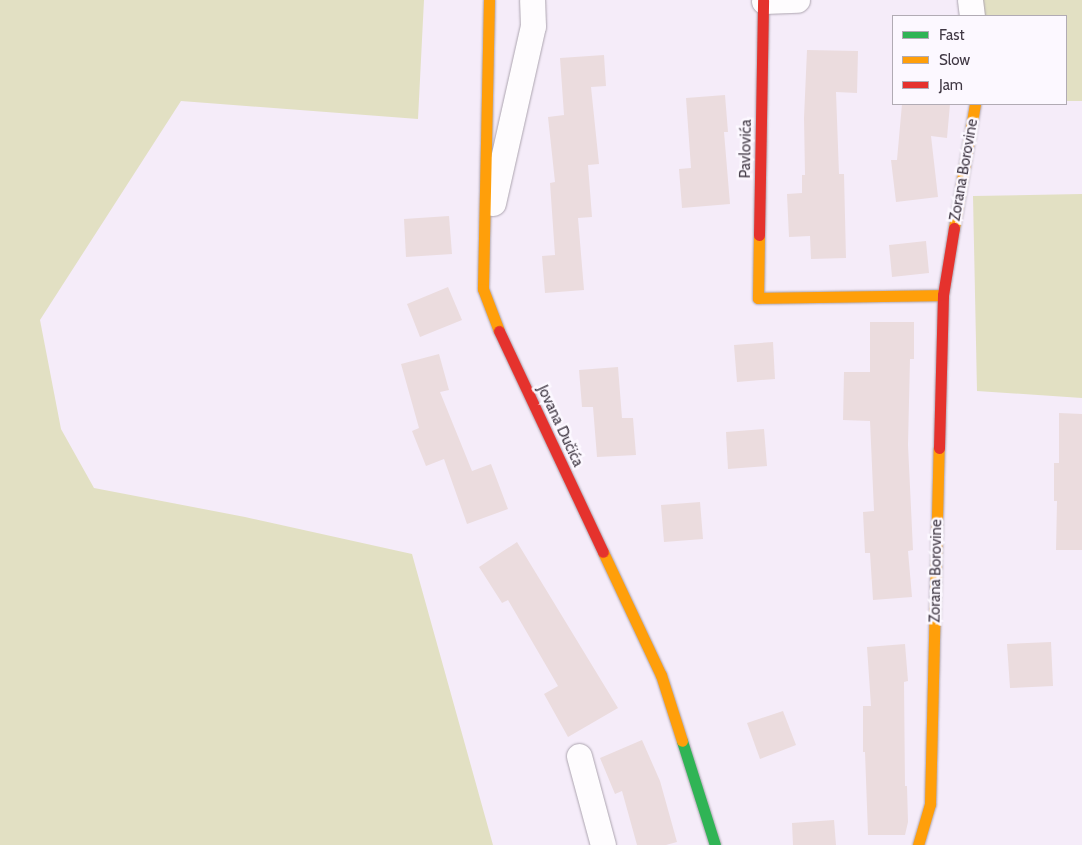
<!DOCTYPE html>
<meta charset="utf-8">
<style>
body{margin:0}
#map{position:relative;width:1082px;height:845px;overflow:hidden;background:#f5ecf9;font-family:Cabin,sans-serif}
div>[style]{position:absolute}
.green>*{inset:0;background:#e2e0c3}
.building>*{inset:0;background:#ebdcde}
.roads{filter:drop-shadow(0 0 1px #aca4af) drop-shadow(0 0 1px #aca4af)}
.street>*{height:25px;margin:-12.5px;padding:0 12.5px;transform-origin:12.5px;border-radius:12.5px;background:#fefcfe}
.fast>*{height:11px;margin:-5.5px;padding:0 5.5px;transform-origin:5.5px;border-radius:5.5px;background:#30b455}
.slow>*{height:11px;margin:-5.5px;padding:0 5.5px;transform-origin:5.5px;border-radius:5.5px;background:#ff9f0a}
.jam>*{height:11px;margin:-5.5px;padding:0 5.5px;transform-origin:5.5px;border-radius:5.5px;background:#e5322d}
span{translate:-50% -50%;white-space:nowrap;text-align:center;line-height:1.15;-webkit-text-stroke:5px #fcf8ff;paint-order:stroke}
.street-label{font-size:15px;color:#403844}
.legend{position:absolute;left:892px;top:15px;width:175px;height:90px;box-sizing:border-box;background:#fcf8ff;border:1px solid #b1abb4;margin:0;padding:6px 9px;list-style:none;font-size:15px;color:#403844}
.legend li{display:flex;align-items:center;gap:10px;height:25px}
.legend b{width:25px;border:1px solid #b1abb4}
</style>
<div id="map">
<div class="green">
<i style="clip-path:polygon(0 0,424px 0,418px 119px,181px 101px,40px 320px,61px 429px,94px 488px,245px 517px,412px 554px,493px 845px,0 845px)"></i>
<i style="clip-path:polygon(983px 0,1082px 0,1082px 101px,1066px 101px,1066px 16px,984px 16px)"></i>
<i style="clip-path:polygon(1082px 194px,1082px 398px,977px 391px,973px 196px)"></i>
</div>
<div class="building">
<i style="clip-path:polygon(807px 50px,858px 51px,857px 93px,836px 92px,839px 174px,844px 174px,846px 258px,811px 259px,810px 236px,789px 237px,787px 194px,802px 193px,802px 175px,805px 175px,804px 118px)"></i>
<i style="clip-path:polygon(604px 55px,606px 86px,591px 87px,599px 164px,588px 165px,592px 217px,578px 218px,584px 290px,545px 293px,542px 256px,555px 255px,550px 183px,555px 182px,548px 117px,564px 115px,560px 58px)"></i>
<i style="clip-path:polygon(725px 95px,728px 132px,724px 132px,730px 204px,682px 208px,679px 169px,691px 168px,686px 98px)"></i>
<i style="clip-path:polygon(902px 104px,950px 104px,947px 138px,931px 136px,938px 197px,896px 202px,891px 160px,897px 160px)"></i>
<i style="clip-path:polygon(449px 216px,452px 254px,406px 257px,404px 219px)"></i>
<i style="clip-path:polygon(926px 241px,929px 273px,892px 277px,889px 245px)"></i>
<i style="clip-path:polygon(448px 287px,462px 320px,420px 337px,407px 304px)"></i>
<i style="clip-path:polygon(870px 322px,914px 322px,914px 359px,910px 359px,908px 445px,913px 550px,908px 551px,912px 597px,873px 600px,870px 553px,865px 553px,863px 512px,874px 511px,870px 421px,843px 420px,844px 372px,870px 372px)"></i>
<i style="clip-path:polygon(773px 342px,775px 379px,737px 382px,734px 345px)"></i>
<i style="clip-path:polygon(439px 354px,449px 390px,440px 392px,472px 471px,491px 464px,508px 509px,467px 524px,444px 459px,426px 466px,412px 431px,419px 428px,401px 364px)"></i>
<i style="clip-path:polygon(618px 367px,622px 418px,633px 418px,636px 455px,597px 457px,593px 407px,582px 407px,579px 370px)"></i>
<i style="clip-path:polygon(1059px 413px,1082px 414px,1082px 550px,1056px 550px,1057px 501px,1054px 501px,1054px 463px,1059px 463px)"></i>
<i style="clip-path:polygon(764px 429px,767px 466px,728px 469px,726px 432px)"></i>
<i style="clip-path:polygon(700px 502px,703px 539px,664px 542px,661px 505px)"></i>
<i style="clip-path:polygon(517px 542px,618px 708px,568px 737px,544px 694px,558px 686px,508px 600px,502px 603px,479px 567px)"></i>
<i style="clip-path:polygon(1051px 642px,1053px 686px,1010px 688px,1007px 644px)"></i>
<i style="clip-path:polygon(905px 644px,908px 681px,904px 682px,905px 786px,907px 786px,908px 822px,905px 835px,868px 835px,865px 752px,863px 752px,863px 706px,871px 706px,867px 647px)"></i>
<i style="clip-path:polygon(783px 711px,796px 745px,760px 759px,747px 723px)"></i>
<i style="clip-path:polygon(642px 740px,660px 781px,677px 842px,666px 845px,637px 845px,622px 791px,615px 794px,600px 758px)"></i>
<i style="clip-path:polygon(834px 820px,836px 845px,793px 845px,792px 823px)"></i>
</div>
<div class="roads">
<div class="street">
<i style="left:970px;top:0;width:16px;rotate:83deg"></i>
<i style="left:764px;top:1px;width:33px;rotate:-2deg"></i>
<i style="left:493px;top:203px;width:181px;rotate:-77.3deg"></i>
<i style="left:533px;top:26px;width:26px;rotate:-92deg"></i>
<i style="left:579px;top:756px;width:92px;rotate:74.9deg"></i>
</div>
<div class="fast">
<i style="left:682px;top:741px;width:109px;rotate:72.4deg"></i>
</div>
<div class="slow">
<i style="left:489px;top:0;width:289px;rotate:91.2deg"></i>
<i style="left:483px;top:289px;width:45px;rotate:69.1deg"></i>
<i style="left:954px;top:228px;width:126px;rotate:-80.4deg"></i>
<i style="left:759px;top:235px;width:63px;rotate:90.9deg"></i>
<i style="left:758px;top:298px;width:185px;rotate:-0.9deg"></i>
<i style="left:603px;top:552px;width:136px;rotate:64.8deg"></i>
<i style="left:661px;top:675px;width:69px;rotate:72.3deg"></i>
<i style="left:918px;top:845px;width:43px;rotate:-73.7deg"></i>
<i style="left:930px;top:804px;width:356px;rotate:-88.6deg"></i>
</div>
<div class="jam">
<i style="left:759px;top:235px;width:235px;rotate:-89deg"></i>
<i style="left:499px;top:331px;width:244px;rotate:64.8deg"></i>
<i style="left:939px;top:448px;width:153px;rotate:-88.5deg"></i>
<i style="left:943px;top:295px;width:68px;rotate:-80.7deg"></i>
</div>
</div>
<div class="street-label">
<span style="left:746px;top:149px;rotate:-89deg">Pavlovića</span>
<span style="left:964px;top:170px;rotate:-80deg">Zorana Borovine</span>
<span style="left:560px;top:426px;rotate:65deg">Jovana Dučića</span>
<span style="left:936px;top:571px;rotate:-89deg">Zorana Borovine</span>
</div>
<ul class="legend">
<li><b style="height:6px;background:#30b455"></b>Fast</li>
<li><b style="height:6px;background:#ff9f0a"></b>Slow</li>
<li><b style="height:6px;background:#e5322d"></b>Jam</li>
</ul>
</div>
